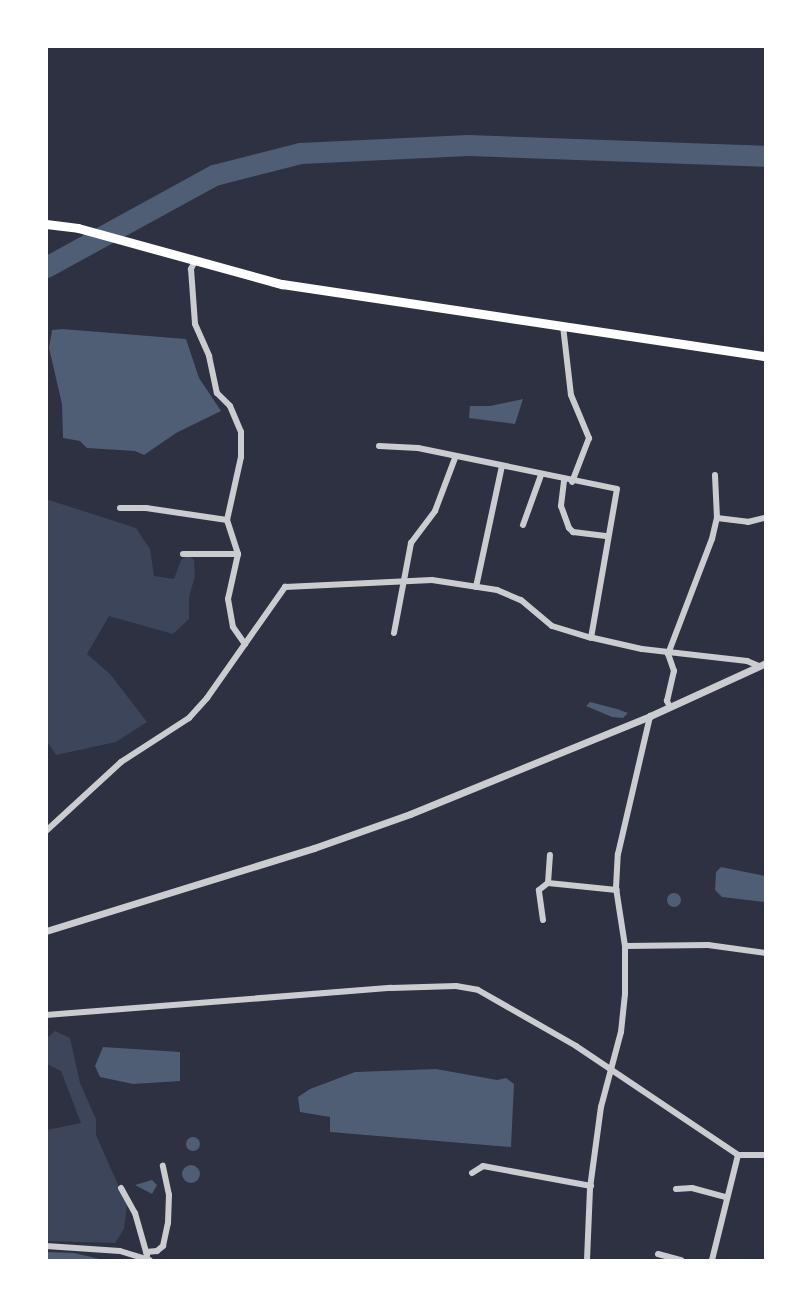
<!DOCTYPE html>
<style>
body{margin:0}
#map{position:relative;width:812px;height:1307px;overflow:hidden;background:#2d3142;font-family:Arial,sans-serif}
div>[style]{position:absolute}
.green>*{inset:0;background:#3c4559}
.water>*{inset:0;background:#4f5d75}
.round{border-radius:50%}
.river>*{height:21px;margin:-10.5px;padding:0 10.5px;transform-origin:10.5px;border-radius:10.5px;background:#4f5d75}
.minor>*{height:6px;margin:-3px;padding:0 3px;transform-origin:3px;border-radius:3px;background:#caccd0}
.tertiary>*{height:7px;margin:-3.5px;padding:0 3.5px;transform-origin:3.5px;border-radius:3.5px;background:#caccd0}
.primary>*{height:9px;margin:-4.5px;padding:0 4.5px;transform-origin:4.5px;border-radius:4.5px;background:#fff}
span{translate:-50% -50%;white-space:nowrap;text-align:center;line-height:1.15;-webkit-text-stroke:6px #fff;paint-order:stroke}
.frame{position:absolute;inset:0;border:48px solid #fff;pointer-events:none}
</style>
<div id="map">
<div class="green">
<i style="clip-path:polygon(46px 499px,136px 528px,150px 549px,154px 576px,174px 579px,181px 560px,189px 555px,194px 560px,195px 576px,189px 597px,189px 619px,173px 634px,109px 616px,87px 654px,110px 674px,147px 722px,116px 742px,56px 755px,46px 740px)"></i>
<i style="clip-path:polygon(55px 1031px,70px 1038px,80px 1083px,96px 1119px,96px 1135px,127px 1205px,124px 1229px,115px 1243px,47px 1241px,47px 1130px,81px 1123px,61px 1071px,47px 1064px,47px 1038px)"></i>
</div>
<div class="water">
<i style="clip-path:polygon(62px 329px,186px 339px,199px 378px,221px 411px,176px 433px,144px 455px,135px 451px,87px 448px,80px 441px,63px 438px,62px 404px,49px 348px,52px 330px)"></i>
<i style="clip-path:polygon(523px 399px,515px 424px,469px 418px,470px 406px,490px 406px)"></i>
<i style="clip-path:polygon(590px 702px,617px 709px,628px 713px,623px 718px,612px 717px,586px 706px)"></i>
<i style="clip-path:polygon(721px 867px,765px 876px,765px 902px,722px 897px,715px 890px,716px 872px)"></i>
<i class="round" style="left:667px;top:893px;width:14px;height:14px"></i>
<i style="clip-path:polygon(103px 1047px,180px 1052px,180px 1081px,133px 1084px,100px 1077px,95px 1066px)"></i>
<i style="clip-path:polygon(436px 1069px,497px 1080px,506px 1078px,514px 1084px,511px 1147px,330px 1132px,330px 1117px,300px 1112px,298px 1097px,310px 1089px,355px 1072px)"></i>
<i class="round" style="left:186px;top:1137px;width:14px;height:14px"></i>
<i class="round" style="left:182px;top:1165px;width:18px;height:18px"></i>
<i style="clip-path:polygon(152px 1180px,157px 1185px,152px 1194px,135px 1185px)"></i>
<i style="clip-path:polygon(47px 1252px,74px 1253px,104px 1260px,47px 1260px)"></i>
</div>
<div class="river">
<i style="left:46px;top:267px;width:192px;rotate:-28.7deg"></i>
<i style="left:214px;top:175px;width:89px;rotate:-14.3deg"></i>
<i style="left:300px;top:153px;width:168px;rotate:-2.7deg"></i>
<i style="left:468px;top:145px;width:298px;rotate:2.1deg"></i>
</div>
<div class="minor">
<i style="left:194px;top:263px;width:7px;rotate:117deg"></i>
<i style="left:191px;top:269px;width:55px;rotate:85.8deg"></i>
<i style="left:195px;top:324px;width:35px;rotate:66deg"></i>
<i style="left:209px;top:356px;width:38px;rotate:78deg"></i>
<i style="left:217px;top:393px;width:18px;rotate:45deg"></i>
<i style="left:230px;top:406px;width:28px;rotate:67deg"></i>
<i style="left:241px;top:432px;width:25px;rotate:90deg"></i>
<i style="left:241px;top:457px;width:65px;rotate:102.5deg"></i>
<i style="left:227px;top:520px;width:36px;rotate:72deg"></i>
<i style="left:238px;top:554px;width:46px;rotate:102.5deg"></i>
<i style="left:228px;top:599px;width:28px;rotate:80deg"></i>
<i style="left:233px;top:627px;width:21px;rotate:55deg"></i>
<i style="left:563px;top:326px;width:69px;rotate:83.4deg"></i>
<i style="left:571px;top:395px;width:47px;rotate:67.3deg"></i>
<i style="left:589px;top:438px;width:47px;rotate:111.1deg"></i>
<i style="left:379px;top:446px;width:39px;rotate:3deg"></i>
<i style="left:418px;top:448px;width:203px;rotate:11.6deg"></i>
<i style="left:617px;top:489px;width:151px;rotate:99.9deg"></i>
<i style="left:564px;top:481px;width:25px;rotate:97deg"></i>
<i style="left:561px;top:506px;width:23px;rotate:70deg"></i>
<i style="left:569px;top:528px;width:6px;rotate:45deg"></i>
<i style="left:573px;top:532px;width:35px;rotate:7deg"></i>
<i style="left:120px;top:508px;width:26px"></i>
<i style="left:146px;top:508px;width:82px;rotate:8.4deg"></i>
<i style="left:717px;top:518px;width:31px;rotate:7deg"></i>
<i style="left:748px;top:522px;width:16px;rotate:-14deg"></i>
<i style="left:523px;top:525px;width:53px;rotate:-70.2deg"></i>
<i style="left:183px;top:554px;width:55px"></i>
<i style="left:476px;top:587px;width:124px;rotate:-77.9deg"></i>
<i style="left:394px;top:633px;width:92px;rotate:-79.3deg"></i>
<i style="left:411px;top:543px;width:40px;rotate:-53deg"></i>
<i style="left:435px;top:511px;width:57px;rotate:-69.3deg"></i>
<i style="left:670px;top:707px;width:7px;rotate:-117deg"></i>
<i style="left:667px;top:701px;width:31px;rotate:-77deg"></i>
<i style="left:674px;top:671px;width:18px;rotate:-109deg"></i>
<i style="left:668px;top:654px;width:123px;rotate:-69.1deg"></i>
<i style="left:712px;top:539px;width:22px;rotate:-77deg"></i>
<i style="left:717px;top:518px;width:43px;rotate:-92.7deg"></i>
<i style="left:46px;top:831px;width:102px;rotate:-42.6deg"></i>
<i style="left:121px;top:762px;width:81px;rotate:-32.9deg"></i>
<i style="left:189px;top:718px;width:27px;rotate:-48deg"></i>
<i style="left:207px;top:698px;width:136px;rotate:-54.9deg"></i>
<i style="left:285px;top:587px;width:147px;rotate:-2.7deg"></i>
<i style="left:432px;top:580px;width:66px;rotate:8.7deg"></i>
<i style="left:497px;top:590px;width:26px;rotate:23deg"></i>
<i style="left:521px;top:600px;width:40px;rotate:40deg"></i>
<i style="left:552px;top:626px;width:39px;rotate:17deg"></i>
<i style="left:589px;top:637px;width:54px;rotate:12.8deg"></i>
<i style="left:642px;top:649px;width:106px;rotate:6.5deg"></i>
<i style="left:747px;top:661px;width:13px;rotate:23deg"></i>
<i style="left:548px;top:883px;width:69px;rotate:5.8deg"></i>
<i style="left:543px;top:920px;width:30px;rotate:-98deg"></i>
<i style="left:539px;top:890px;width:11px;rotate:-38deg"></i>
<i style="left:548px;top:883px;width:28px;rotate:-86deg"></i>
<i style="left:625px;top:946px;width:83px;rotate:-0.7deg"></i>
<i style="left:708px;top:945px;width:59px;rotate:7.9deg"></i>
<i style="left:46px;top:1015px;width:346px;rotate:-4.5deg"></i>
<i style="left:391px;top:988px;width:65px;rotate:-1.8deg"></i>
<i style="left:456px;top:986px;width:22px;rotate:10deg"></i>
<i style="left:478px;top:990px;width:113px;rotate:29.7deg"></i>
<i style="left:576px;top:1046px;width:195px;rotate:33.9deg"></i>
<i style="left:738px;top:1155px;width:28px"></i>
<i style="left:472px;top:1173px;width:13px;rotate:-32deg"></i>
<i style="left:483px;top:1166px;width:110px;rotate:10.5deg"></i>
<i style="left:121px;top:1188px;width:29px;rotate:61deg"></i>
<i style="left:135px;top:1213px;width:44px;rotate:74.1deg"></i>
<i style="left:676px;top:1189px;width:16px;rotate:-4deg"></i>
<i style="left:692px;top:1188px;width:35px;rotate:15deg"></i>
<i style="left:46px;top:1246px;width:74px;rotate:3.9deg"></i>
<i style="left:120px;top:1251px;width:31px;rotate:17deg"></i>
<i style="left:146px;top:1252px;width:11px;rotate:-5deg"></i>
<i style="left:157px;top:1251px;width:8px;rotate:-40deg"></i>
<i style="left:163px;top:1246px;width:24px;rotate:-78deg"></i>
<i style="left:168px;top:1223px;width:28px;rotate:-88deg"></i>
<i style="left:169px;top:1195px;width:30px;rotate:-102deg"></i>
<i style="left:658px;top:1254px;width:24px;rotate:15deg"></i>
<i style="left:587px;top:1260px;width:72px;rotate:-87.6deg"></i>
<i style="left:590px;top:1188px;width:82px;rotate:-82.3deg"></i>
<i style="left:601px;top:1107px;width:78px;rotate:-75.1deg"></i>
<i style="left:621px;top:1032px;width:38px;rotate:-84deg"></i>
<i style="left:625px;top:994px;width:48px;rotate:-90deg"></i>
<i style="left:625px;top:946px;width:59px;rotate:-98.8deg"></i>
<i style="left:616px;top:888px;width:34px;rotate:-87deg"></i>
<i style="left:618px;top:854px;width:142px;rotate:-76.9deg"></i>
<i style="left:712px;top:1260px;width:108px;rotate:-76.1deg"></i>
</div>
<div class="tertiary">
<i style="left:46px;top:931px;width:281px;rotate:-17.2deg"></i>
<i style="left:314px;top:848px;width:102px;rotate:-19.5deg"></i>
<i style="left:410px;top:814px;width:259px;rotate:-22.2deg"></i>
<i style="left:650px;top:716px;width:128px;rotate:-24.6deg"></i>
</div>
<div class="primary">
<i style="left:46px;top:224px;width:32px;rotate:7deg"></i>
<i style="left:78px;top:228px;width:212px;rotate:15.4deg"></i>
<i style="left:282px;top:284px;width:489px;rotate:8.5deg"></i>
</div>
<div class="frame"></div>
</div>
